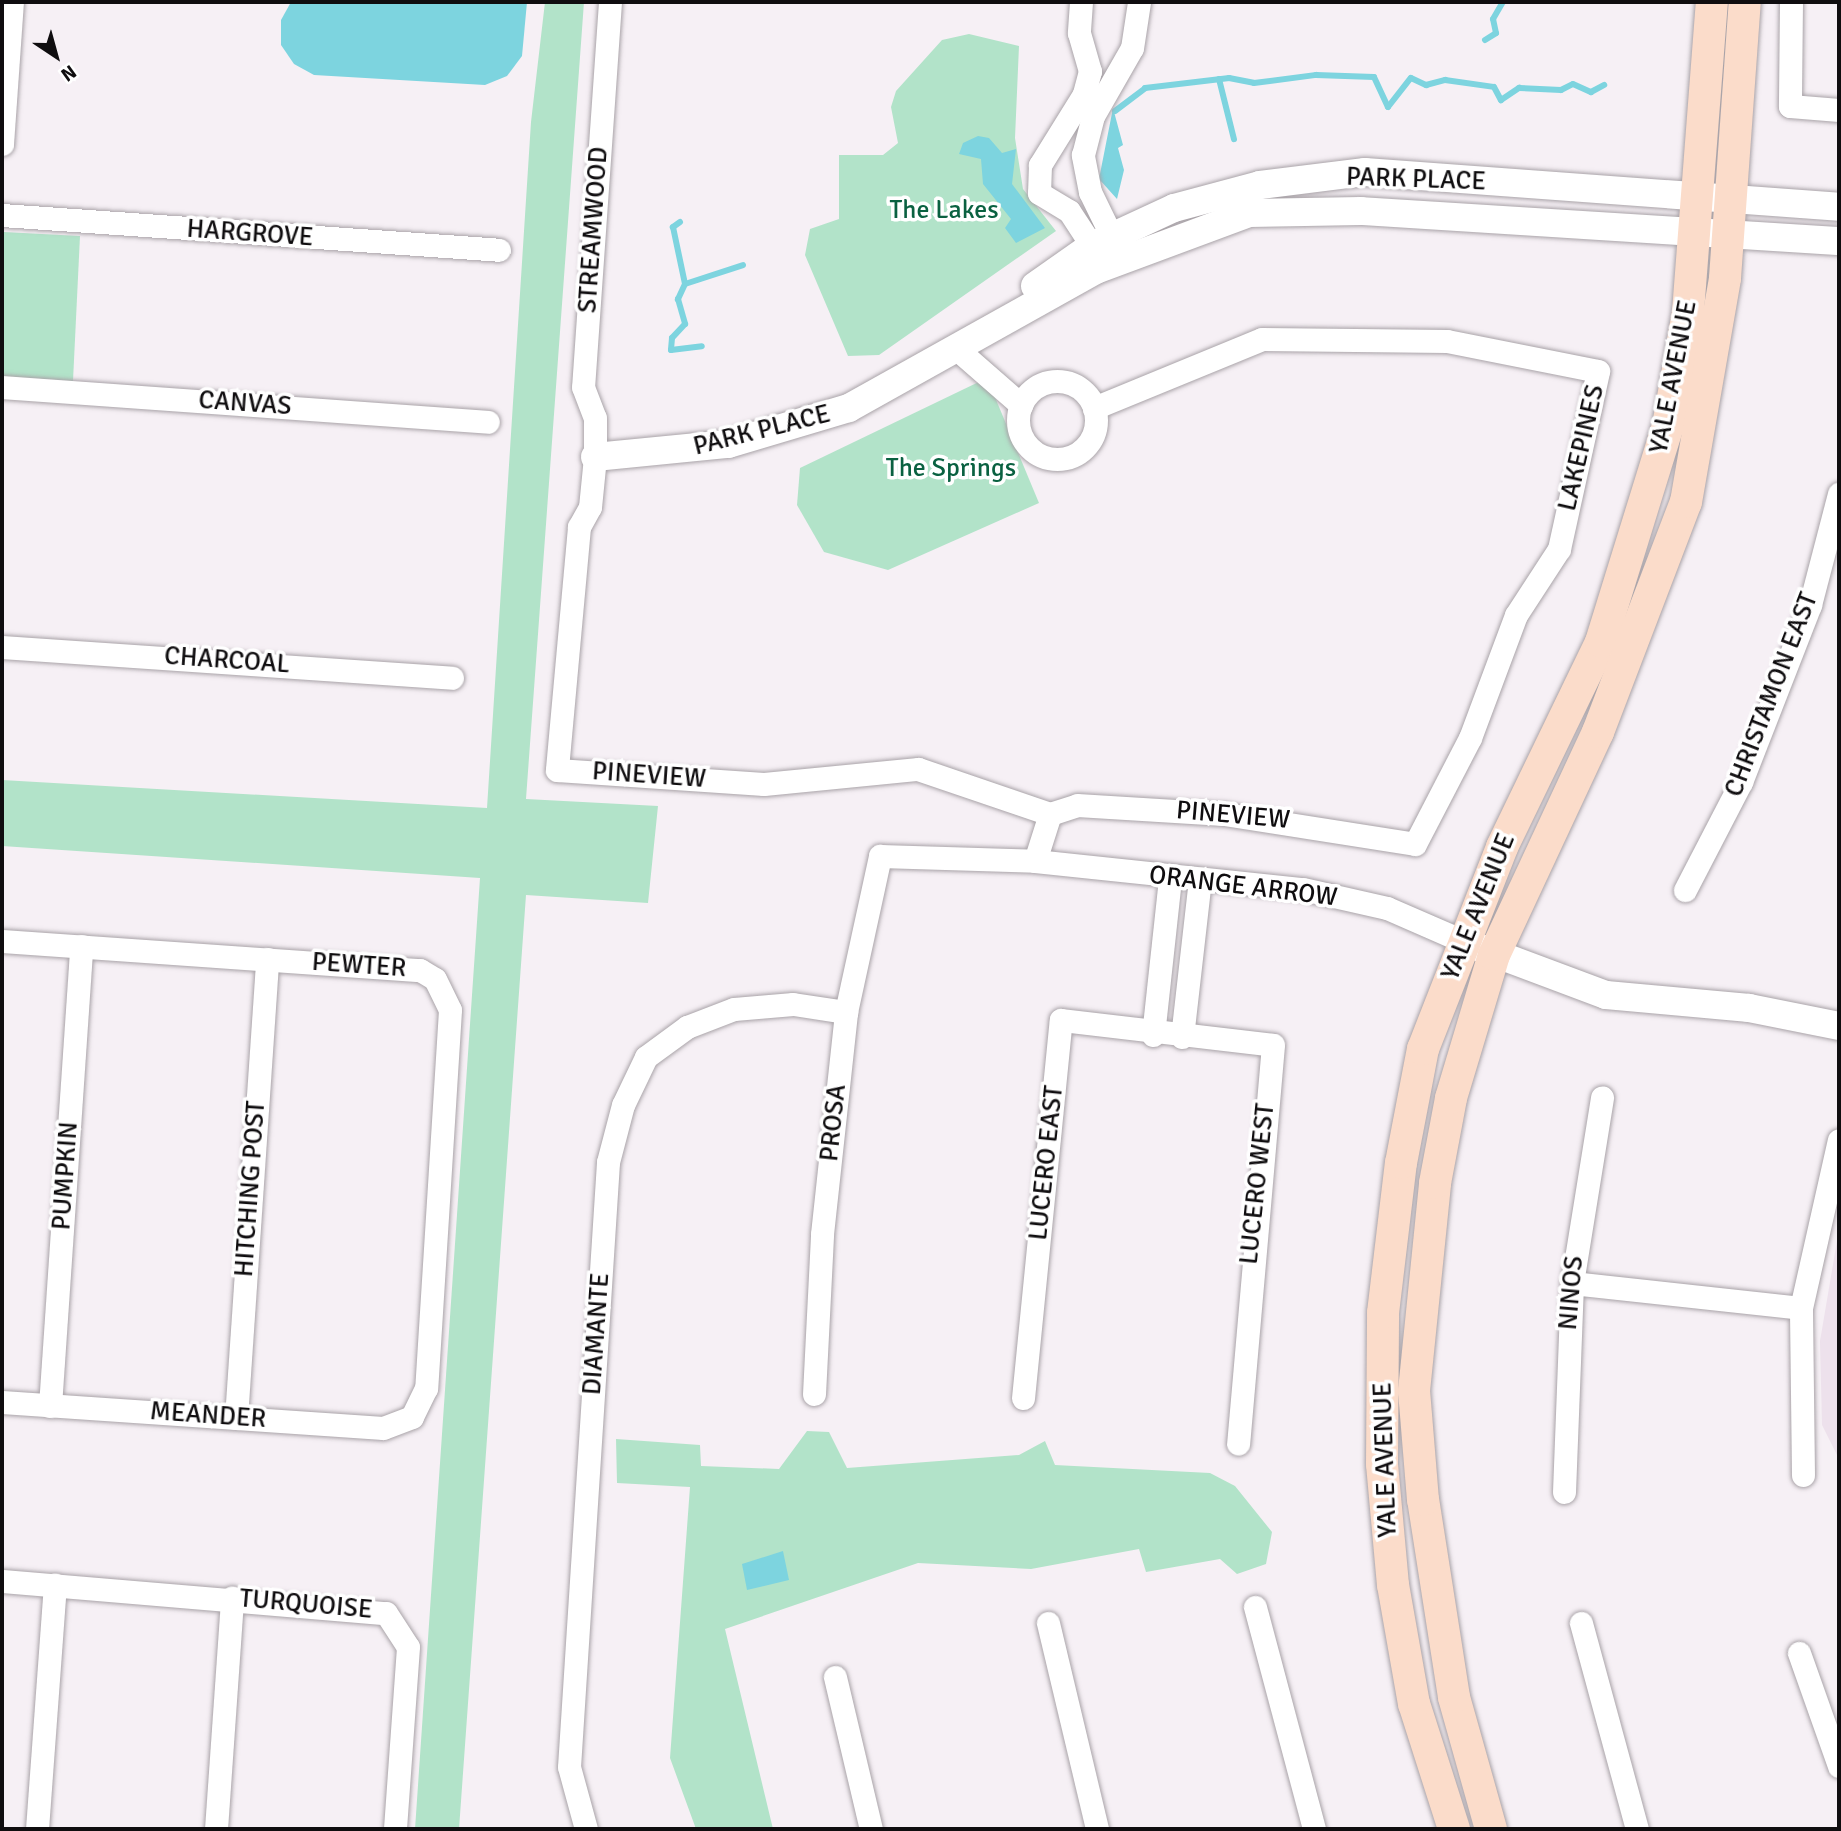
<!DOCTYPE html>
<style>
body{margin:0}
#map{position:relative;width:1841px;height:1831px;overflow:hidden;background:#f6f0f5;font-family:Signika,sans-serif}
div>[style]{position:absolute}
.built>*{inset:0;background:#ede1ec}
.green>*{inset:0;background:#b2e3c9}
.water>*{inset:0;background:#7dd4df}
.stream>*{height:6px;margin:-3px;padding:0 3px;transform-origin:3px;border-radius:3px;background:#7dd4df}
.roads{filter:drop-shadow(0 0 2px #a9a3a8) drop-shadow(0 0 2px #a9a3a8)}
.minor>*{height:23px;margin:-11.5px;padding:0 11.5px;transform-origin:11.5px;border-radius:11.5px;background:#fff}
.minor>.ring{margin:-11.5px;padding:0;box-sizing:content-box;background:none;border:23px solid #fff;border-radius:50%}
.tertiary>*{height:28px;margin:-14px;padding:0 14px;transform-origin:14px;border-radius:14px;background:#fff}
.secondary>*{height:32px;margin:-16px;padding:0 16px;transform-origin:16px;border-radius:16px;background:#fbdcca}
span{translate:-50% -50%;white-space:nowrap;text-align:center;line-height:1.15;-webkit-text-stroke:7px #fff;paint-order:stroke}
.street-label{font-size:26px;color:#0f0d0f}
.park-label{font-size:26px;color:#0a6141}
.frame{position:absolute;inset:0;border:4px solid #0f0d0f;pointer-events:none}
.north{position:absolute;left:21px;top:21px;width:70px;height:70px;-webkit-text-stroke:5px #fff;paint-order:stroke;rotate:144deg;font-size:19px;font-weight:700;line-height:28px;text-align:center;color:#0f0d0f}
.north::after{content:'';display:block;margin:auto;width:24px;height:32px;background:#0f0d0f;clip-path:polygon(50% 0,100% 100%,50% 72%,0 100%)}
</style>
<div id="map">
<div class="built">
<i style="clip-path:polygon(1839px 1229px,1839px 1459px,1822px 1425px,1820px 1341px)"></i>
</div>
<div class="green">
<i style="clip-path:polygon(545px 2px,584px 2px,526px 799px,658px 806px,648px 903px,526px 895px,459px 1829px,415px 1829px,480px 878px,2px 846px,2px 780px,487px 808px,531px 122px)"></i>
<i style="clip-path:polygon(969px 34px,1019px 46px,1015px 138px,1023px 189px,1056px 231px,879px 355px,848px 356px,805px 255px,810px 229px,839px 219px,839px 155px,883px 155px,898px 143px,891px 107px,896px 91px,942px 40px)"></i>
<i style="clip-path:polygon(4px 232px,80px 236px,73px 381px,2px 377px)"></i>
<i style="clip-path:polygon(987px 378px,1039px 503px,888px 570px,824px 552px,797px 505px,800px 468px)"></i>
<i style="clip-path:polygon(807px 1431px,829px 1432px,847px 1468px,1019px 1455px,1045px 1441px,1055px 1465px,1210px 1473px,1235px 1486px,1272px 1532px,1266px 1564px,1237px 1574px,1220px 1559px,1146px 1572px,1139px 1549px,1031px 1569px,918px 1563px,725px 1629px,773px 1829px,696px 1829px,670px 1758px,690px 1487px,617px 1483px,616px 1439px,700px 1445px,701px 1466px,779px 1469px)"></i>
</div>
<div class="water">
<i style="clip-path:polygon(291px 2px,527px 2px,522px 56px,507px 76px,485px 85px,314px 75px,294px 64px,281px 45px,281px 20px)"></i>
<i style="clip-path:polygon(1113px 108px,1123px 145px,1118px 148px,1124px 170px,1117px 199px,1099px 179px)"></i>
<i style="clip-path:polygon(978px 136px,989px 138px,1002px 153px,1016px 149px,1012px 184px,1045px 228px,1016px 243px,1005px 228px,1011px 219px,983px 184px,981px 159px,959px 154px,963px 143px)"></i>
<i style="clip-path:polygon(783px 1551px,789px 1580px,747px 1590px,742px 1564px)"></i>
</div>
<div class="stream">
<i style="left:1485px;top:40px;width:13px;rotate:-32deg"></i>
<i style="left:1496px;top:33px;width:14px;rotate:-102deg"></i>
<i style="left:1493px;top:19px;width:20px;rotate:-60deg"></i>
<i style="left:1219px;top:79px;width:62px;rotate:76deg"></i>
<i style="left:1115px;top:111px;width:38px;rotate:-37deg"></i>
<i style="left:1145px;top:88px;width:85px;rotate:-6.8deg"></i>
<i style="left:1229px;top:78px;width:25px;rotate:11deg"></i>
<i style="left:1254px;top:83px;width:63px;rotate:-7.4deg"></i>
<i style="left:1316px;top:75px;width:58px;rotate:2deg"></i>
<i style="left:1374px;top:77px;width:33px;rotate:65deg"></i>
<i style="left:1388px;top:107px;width:37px;rotate:-52deg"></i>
<i style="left:1411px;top:78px;width:17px;rotate:25deg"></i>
<i style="left:1426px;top:85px;width:20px;rotate:-15deg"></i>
<i style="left:1445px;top:80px;width:49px;rotate:8.1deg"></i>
<i style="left:1494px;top:87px;width:15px;rotate:62deg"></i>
<i style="left:1501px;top:100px;width:22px;rotate:-34deg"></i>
<i style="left:1519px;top:88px;width:42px;rotate:2.7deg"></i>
<i style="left:1561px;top:90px;width:13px;rotate:-27deg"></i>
<i style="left:1573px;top:84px;width:20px;rotate:24deg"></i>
<i style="left:1591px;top:92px;width:15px;rotate:-28deg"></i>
<i style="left:680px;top:222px;width:9px;rotate:144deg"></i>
<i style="left:673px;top:227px;width:58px;rotate:78.1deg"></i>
<i style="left:685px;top:284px;width:61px;rotate:-18.1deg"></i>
<i style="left:685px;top:284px;width:17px;rotate:115deg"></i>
<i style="left:678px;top:299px;width:26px;rotate:74deg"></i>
<i style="left:685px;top:324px;width:19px;rotate:133deg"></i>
<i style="left:672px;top:338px;width:12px;rotate:95deg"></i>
<i style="left:671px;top:350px;width:31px;rotate:-7deg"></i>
</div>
<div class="roads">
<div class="minor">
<i style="left:610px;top:2px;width:386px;rotate:94deg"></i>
<i style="left:583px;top:387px;width:33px;rotate:69deg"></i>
<i style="left:595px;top:418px;width:39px;rotate:90deg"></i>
<i style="left:595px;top:457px;width:50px;rotate:95.7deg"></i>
<i style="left:590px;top:507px;width:23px;rotate:119deg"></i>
<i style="left:579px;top:527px;width:244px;rotate:95.2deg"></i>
<i style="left:557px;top:770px;width:207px;rotate:3.9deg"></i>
<i style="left:764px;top:784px;width:155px;rotate:-5.6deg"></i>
<i style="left:918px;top:769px;width:139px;rotate:18.8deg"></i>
<i style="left:1050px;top:814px;width:28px;rotate:-18deg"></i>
<i style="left:1077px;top:805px;width:147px;rotate:3.5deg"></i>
<i style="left:1224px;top:814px;width:193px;rotate:8.9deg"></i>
<i style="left:1415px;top:844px;width:119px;rotate:-62.6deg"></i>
<i style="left:1470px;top:738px;width:131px;rotate:-69.5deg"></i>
<i style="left:1516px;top:615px;width:79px;rotate:-56.9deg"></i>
<i style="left:1559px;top:549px;width:182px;rotate:-77.6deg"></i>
<i style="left:1598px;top:371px;width:154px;rotate:-168.8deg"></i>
<i style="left:1447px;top:341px;width:185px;rotate:-179.4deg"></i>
<i style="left:1262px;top:339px;width:182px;rotate:157.7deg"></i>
<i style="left:1081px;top:2px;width:31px;rotate:94deg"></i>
<i style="left:1079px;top:33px;width:40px;rotate:74deg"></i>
<i style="left:1090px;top:71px;width:24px;rotate:105deg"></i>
<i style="left:1084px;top:94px;width:84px;rotate:121.8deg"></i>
<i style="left:1040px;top:165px;width:28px;rotate:92deg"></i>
<i style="left:1039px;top:193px;width:35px;rotate:31deg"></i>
<i style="left:1069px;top:211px;width:42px;rotate:56.7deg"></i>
<i style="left:1791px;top:2px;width:104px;rotate:90.6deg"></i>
<i style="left:1790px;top:106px;width:49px;rotate:4.7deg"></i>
<i style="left:2px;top:144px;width:142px;rotate:-86deg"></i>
<i style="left:2px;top:215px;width:498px;rotate:4deg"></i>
<i style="left:1111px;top:235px;width:48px;rotate:-116deg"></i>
<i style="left:1090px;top:192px;width:38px;rotate:-101deg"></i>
<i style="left:1083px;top:155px;width:40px;rotate:-75.6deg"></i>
<i style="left:1093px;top:116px;width:78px;rotate:-60.2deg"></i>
<i style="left:1132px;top:48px;width:47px;rotate:-81.3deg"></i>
<i style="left:958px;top:350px;width:84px;rotate:41.1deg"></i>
<i class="ring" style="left:1018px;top:381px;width:55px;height:55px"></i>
<i style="left:2px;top:387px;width:487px;rotate:4.1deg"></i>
<i style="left:2px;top:647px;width:451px;rotate:3.9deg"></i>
<i style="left:1035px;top:861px;width:49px;rotate:-72.3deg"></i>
<i style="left:1685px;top:890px;width:122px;rotate:-62.6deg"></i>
<i style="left:1741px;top:782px;width:190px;rotate:-68.7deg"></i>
<i style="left:1810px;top:605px;width:115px;rotate:-75.4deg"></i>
<i style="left:2px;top:941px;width:419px;rotate:4deg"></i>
<i style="left:420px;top:970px;width:17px;rotate:31deg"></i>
<i style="left:435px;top:979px;width:34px;rotate:64deg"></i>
<i style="left:450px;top:1010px;width:379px;rotate:93.6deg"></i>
<i style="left:426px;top:1388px;width:32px;rotate:116deg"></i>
<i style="left:412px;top:1417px;width:31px;rotate:159deg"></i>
<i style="left:383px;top:1428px;width:382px;rotate:-176.1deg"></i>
<i style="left:1153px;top:1035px;width:158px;rotate:-83.8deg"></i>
<i style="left:1182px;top:1037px;width:158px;rotate:-83.5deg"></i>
<i style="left:1572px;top:1283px;width:230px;rotate:6.2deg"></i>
<i style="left:814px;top:1394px;width:160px;rotate:-87.1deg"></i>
<i style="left:822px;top:1234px;width:223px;rotate:-83.8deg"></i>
<i style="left:846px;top:1012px;width:160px;rotate:-77.7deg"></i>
<i style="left:880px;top:856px;width:155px;rotate:1.8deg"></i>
<i style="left:1035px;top:861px;width:269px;rotate:6deg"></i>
<i style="left:1303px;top:889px;width:86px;rotate:12.7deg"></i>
<i style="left:1387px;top:908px;width:83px;rotate:23.5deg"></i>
<i style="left:1023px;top:1398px;width:380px;rotate:-84.3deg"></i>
<i style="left:1061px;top:1020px;width:213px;rotate:6.7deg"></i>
<i style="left:1273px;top:1045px;width:400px;rotate:95deg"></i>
<i style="left:50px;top:1406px;width:461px;rotate:-86.1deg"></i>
<i style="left:236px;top:1418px;width:460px;rotate:-86.1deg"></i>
<i style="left:1803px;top:1475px;width:167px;rotate:-90.7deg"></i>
<i style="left:1801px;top:1308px;width:172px;rotate:-77.3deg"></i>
<i style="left:1564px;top:1492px;width:209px;rotate:-87.8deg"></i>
<i style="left:1572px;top:1283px;width:188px;rotate:-80.8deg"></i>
<i style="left:2px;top:1581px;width:385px;rotate:4.8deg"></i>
<i style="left:386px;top:1613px;width:40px;rotate:57.1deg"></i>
<i style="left:408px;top:1647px;width:182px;rotate:94.1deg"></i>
<i style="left:1255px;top:1607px;width:230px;rotate:75.1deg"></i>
<i style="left:1048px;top:1623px;width:212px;rotate:76.6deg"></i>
<i style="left:1581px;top:1623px;width:213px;rotate:74.8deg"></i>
<i style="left:1799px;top:1653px;width:120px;rotate:70.5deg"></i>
<i style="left:835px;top:1677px;width:156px;rotate:76.7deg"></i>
<i style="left:37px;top:1829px;width:245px;rotate:-85.8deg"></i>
<i style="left:216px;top:1829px;width:232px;rotate:-86deg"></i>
<i style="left:586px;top:1829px;width:64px;rotate:-105.3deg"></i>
<i style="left:569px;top:1767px;width:606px;rotate:-86.31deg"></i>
<i style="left:608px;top:1162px;width:59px;rotate:-75.3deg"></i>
<i style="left:623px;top:1105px;width:53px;rotate:-64.4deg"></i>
<i style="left:646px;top:1057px;width:51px;rotate:-36.2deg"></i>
<i style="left:687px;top:1027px;width:50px;rotate:-21deg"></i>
<i style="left:734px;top:1009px;width:59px;rotate:-4.8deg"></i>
<i style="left:793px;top:1004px;width:54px;rotate:8.6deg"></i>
</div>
<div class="tertiary">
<i style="left:1035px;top:286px;width:70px;rotate:-35.1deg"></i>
<i style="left:1092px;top:246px;width:90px;rotate:-24.9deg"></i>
<i style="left:1174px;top:208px;width:89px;rotate:-15deg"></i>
<i style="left:1260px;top:185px;width:106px;rotate:-7.1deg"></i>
<i style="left:1365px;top:172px;width:475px;rotate:4.2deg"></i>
<i style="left:595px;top:457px;width:134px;rotate:-5.6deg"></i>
<i style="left:728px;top:444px;width:126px;rotate:-16.6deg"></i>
<i style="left:849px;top:408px;width:283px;rotate:-29.2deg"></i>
<i style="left:1096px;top:270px;width:163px;rotate:-20.4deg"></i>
<i style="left:1249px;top:213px;width:112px;rotate:-1deg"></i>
<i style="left:1361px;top:211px;width:479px;rotate:3.6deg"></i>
<i style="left:1475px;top:946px;width:140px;rotate:20.5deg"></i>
<i style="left:1606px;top:995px;width:144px;rotate:5.2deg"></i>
<i style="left:1749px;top:1008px;width:92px;rotate:11.3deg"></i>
</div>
<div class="secondary">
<i style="left:1454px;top:1829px;width:131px;rotate:-107.7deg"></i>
<i style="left:1414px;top:1704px;width:121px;rotate:-100deg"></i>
<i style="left:1393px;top:1585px;width:121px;rotate:-95.2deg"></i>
<i style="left:1382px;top:1464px;width:151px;rotate:-89.6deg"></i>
<i style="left:1383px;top:1313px;width:151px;rotate:-83.2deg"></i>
<i style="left:1401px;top:1163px;width:116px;rotate:-79.1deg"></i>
<i style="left:1423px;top:1049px;width:217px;rotate:-68.6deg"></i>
<i style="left:1502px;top:847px;width:228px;rotate:-64.2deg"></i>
<i style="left:1601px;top:642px;width:226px;rotate:-72.8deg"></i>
<i style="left:1668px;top:426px;width:116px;rotate:-80deg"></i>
<i style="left:1688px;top:312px;width:311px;rotate:-85.6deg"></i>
<i style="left:1491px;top:1829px;width:137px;rotate:-105.7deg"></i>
<i style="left:1454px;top:1697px;width:199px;rotate:-98.9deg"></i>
<i style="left:1423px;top:1500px;width:109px;rotate:-94.7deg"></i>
<i style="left:1414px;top:1391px;width:209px;rotate:-84.2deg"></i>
<i style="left:1435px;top:1183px;width:86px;rotate:-79.3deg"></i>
<i style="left:1451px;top:1098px;width:149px;rotate:-73.3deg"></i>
<i style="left:1494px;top:955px;width:246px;rotate:-65deg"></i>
<i style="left:1598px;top:732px;width:246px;rotate:-69.1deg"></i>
<i style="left:1686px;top:502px;width:227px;rotate:-80.1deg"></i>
<i style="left:1725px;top:278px;width:277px;rotate:-85.9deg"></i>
</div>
</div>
<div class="street-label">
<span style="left:1416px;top:180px;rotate:2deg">PARK PLACE</span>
<span style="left:594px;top:230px;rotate:-86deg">STREAMWOOD</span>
<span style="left:250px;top:234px;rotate:4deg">HARGROVE</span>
<span style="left:1674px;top:377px;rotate:-79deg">YALE AVENUE</span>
<span style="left:245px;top:404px;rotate:4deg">CANVAS</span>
<span style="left:762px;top:431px;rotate:-14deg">PARK PLACE</span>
<span style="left:1582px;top:448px;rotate:-77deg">LAKEPINES</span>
<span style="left:227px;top:661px;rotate:4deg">CHARCOAL</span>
<span style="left:1772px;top:695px;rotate:-69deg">CHRISTAMON EAST</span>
<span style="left:649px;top:776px;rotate:4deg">PINEVIEW</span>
<span style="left:1233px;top:816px;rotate:5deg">PINEVIEW</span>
<span style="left:1243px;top:887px;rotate:7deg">ORANGE ARROW</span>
<span style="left:1479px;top:907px;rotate:-68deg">YALE AVENUE</span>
<span style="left:359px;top:966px;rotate:4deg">PEWTER</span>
<span style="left:834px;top:1123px;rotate:-84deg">PROSA</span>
<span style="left:1047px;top:1163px;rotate:-84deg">LUCERO EAST</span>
<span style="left:66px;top:1176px;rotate:-86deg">PUMPKIN</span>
<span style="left:1258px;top:1184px;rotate:-84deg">LUCERO WEST</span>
<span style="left:251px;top:1189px;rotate:-86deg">HITCHING POST</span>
<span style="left:1572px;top:1293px;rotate:-85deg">NINOS</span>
<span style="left:597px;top:1334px;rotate:-86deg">DIAMANTE</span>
<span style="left:208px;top:1416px;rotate:4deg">MEANDER</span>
<span style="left:1386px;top:1460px;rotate:-92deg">YALE AVENUE</span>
<span style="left:306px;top:1605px;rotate:5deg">TURQUOISE</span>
</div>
<div class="park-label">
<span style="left:944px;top:211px">The Lakes</span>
<span style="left:951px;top:469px">The Springs</span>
</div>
<div class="frame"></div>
<div class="north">N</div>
</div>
